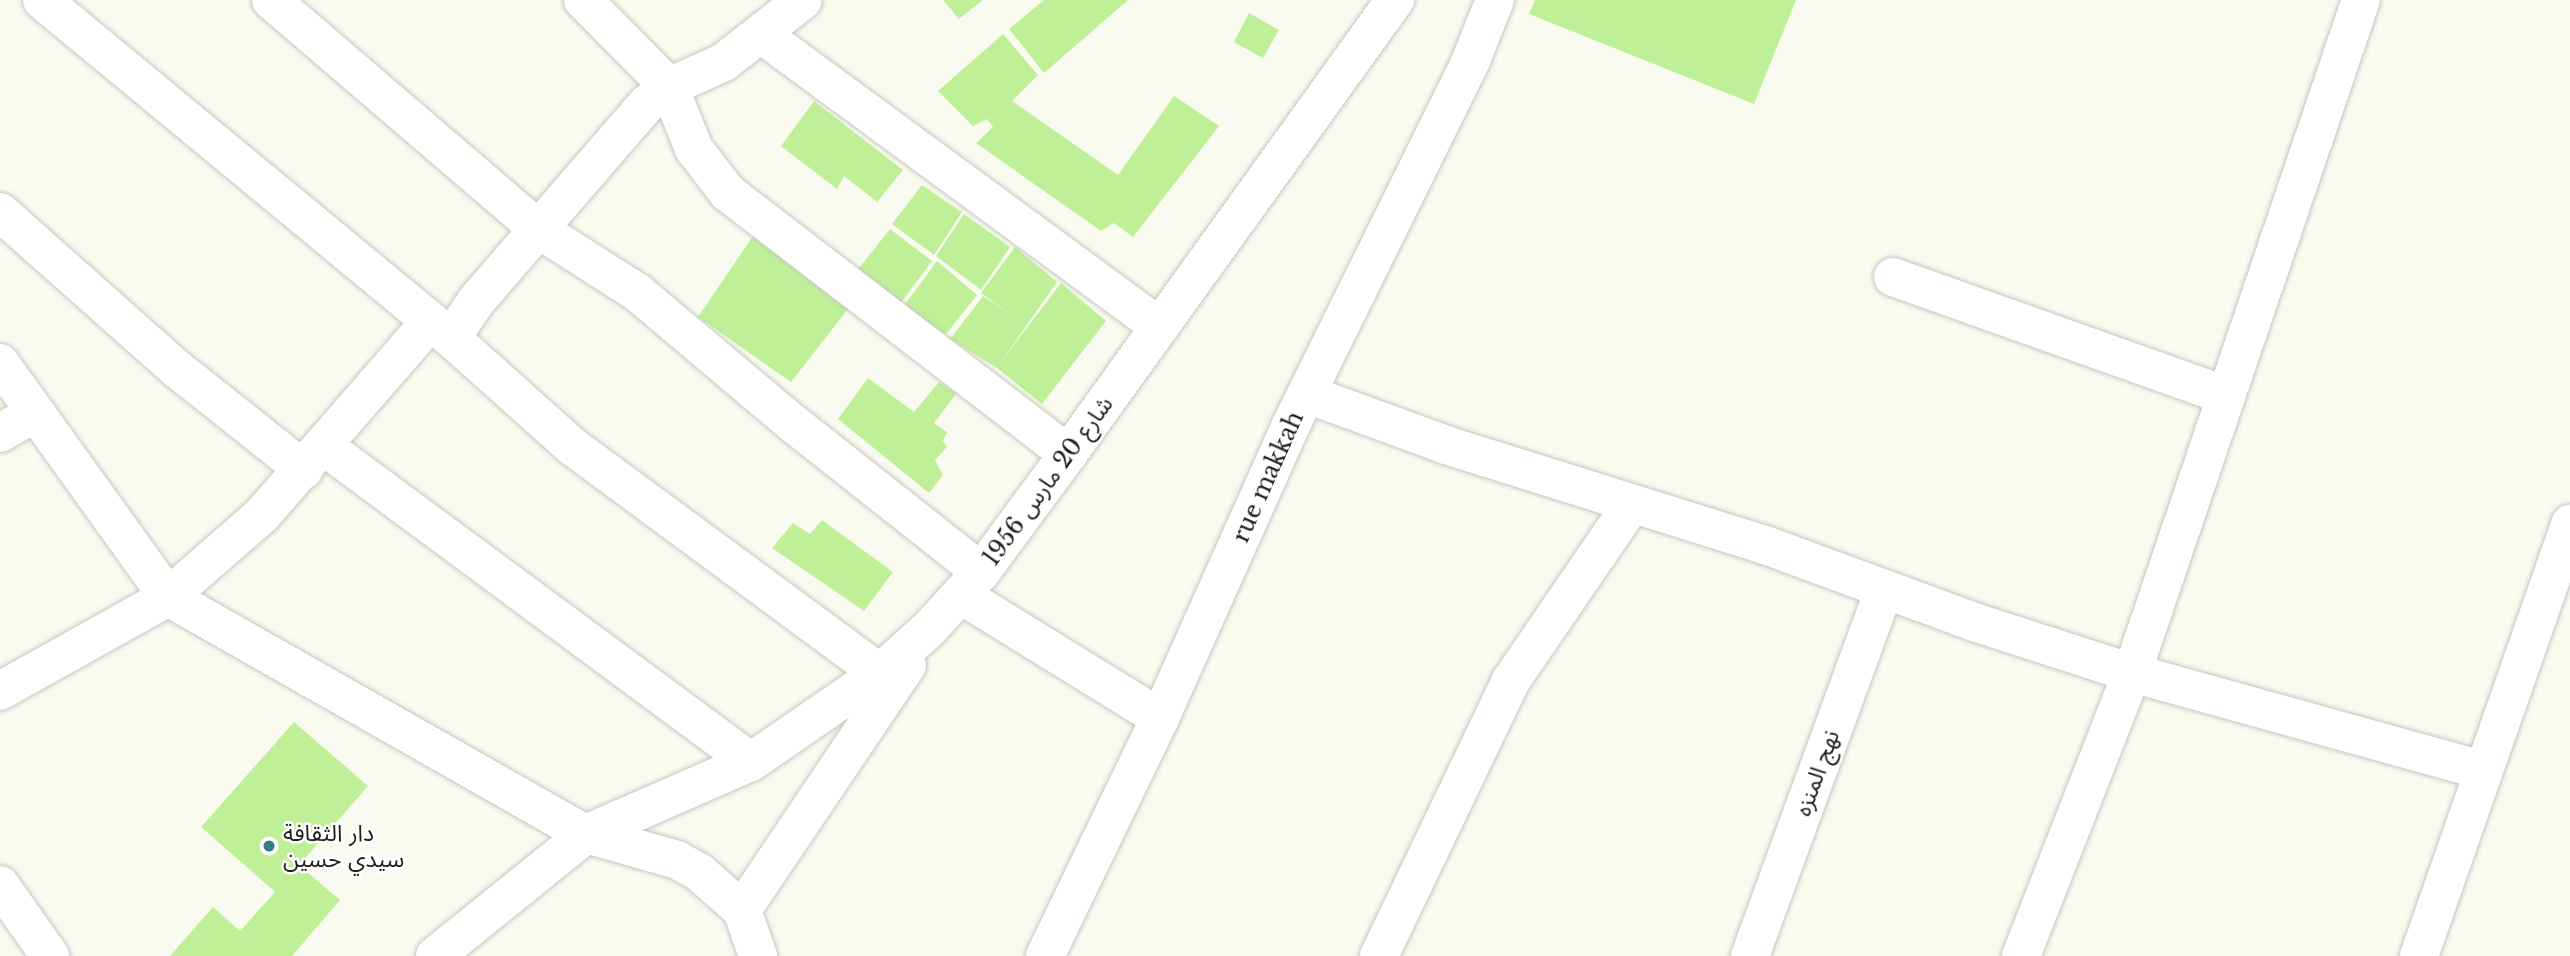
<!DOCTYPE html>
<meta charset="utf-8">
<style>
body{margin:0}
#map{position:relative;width:2570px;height:956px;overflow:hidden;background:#f9fbf0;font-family:"Libre Baskerville","Noto Sans Arabic",serif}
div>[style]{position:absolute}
.building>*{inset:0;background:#bff098}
.roads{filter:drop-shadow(0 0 2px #c6c8bc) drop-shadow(0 0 2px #c6c8bc)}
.minor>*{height:38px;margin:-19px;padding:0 19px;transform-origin:19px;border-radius:19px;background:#fff}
.dots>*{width:19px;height:19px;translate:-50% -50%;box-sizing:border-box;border:4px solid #fff;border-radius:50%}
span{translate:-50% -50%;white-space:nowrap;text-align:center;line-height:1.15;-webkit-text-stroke:5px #fff;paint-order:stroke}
.street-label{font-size:23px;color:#1d1e1a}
.poi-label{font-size:23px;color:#1d1e1a}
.left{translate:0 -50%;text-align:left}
</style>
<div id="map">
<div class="building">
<i style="clip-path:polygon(943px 0,983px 0,959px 19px)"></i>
<i style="clip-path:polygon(1044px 0,1128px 0,1044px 73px,1009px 29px)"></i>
<i style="clip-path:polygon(1535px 0,1796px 0,1754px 104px,1529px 14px)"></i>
<i style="clip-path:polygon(1249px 13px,1279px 30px,1263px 58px,1234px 42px)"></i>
<i style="clip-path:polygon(1003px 34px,1038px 75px,1012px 101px,1118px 175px,1174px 96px,1219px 126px,1133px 237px,1114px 223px,1101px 231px,976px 143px,993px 127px,987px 119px,973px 126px,938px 91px)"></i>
<i style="clip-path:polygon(814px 101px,903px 170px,877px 202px,844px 176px,837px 189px,781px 146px)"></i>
<i style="clip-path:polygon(922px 185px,962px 212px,934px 255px,892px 224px)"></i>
<i style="clip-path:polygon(964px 214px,1010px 247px,981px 290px,936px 256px)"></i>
<i style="clip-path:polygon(890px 229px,932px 261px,900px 304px,855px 273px)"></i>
<i style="clip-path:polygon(753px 236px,852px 304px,791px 382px,698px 317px)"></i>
<i style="clip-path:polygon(1015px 247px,1057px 282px,1001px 362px,1061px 283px,1106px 321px,1042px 404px,997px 368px,950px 339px,983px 296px,1009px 313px,981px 293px)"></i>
<i style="clip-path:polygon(937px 261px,977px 295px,946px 334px,903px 307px)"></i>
<i style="clip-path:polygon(868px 378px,914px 412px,939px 382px,956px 394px,934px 423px,947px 432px,943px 441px,947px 447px,935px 460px,943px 475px,929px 493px,838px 419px)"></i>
<i style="clip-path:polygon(822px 520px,893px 572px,864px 611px,772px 548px,793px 523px,810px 534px)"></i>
<i style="clip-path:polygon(294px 722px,368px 786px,299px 865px,340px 900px,292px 956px,170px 956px,213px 907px,240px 931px,275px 892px,201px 827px)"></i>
</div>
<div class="roads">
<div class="minor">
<i style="left:42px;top:0;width:531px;rotate:39.57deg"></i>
<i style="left:451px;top:338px;width:164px;rotate:41.8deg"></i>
<i style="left:573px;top:447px;width:381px;rotate:36.4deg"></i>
<i style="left:271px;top:0;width:352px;rotate:40.6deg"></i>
<i style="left:538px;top:229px;width:119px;rotate:32.6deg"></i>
<i style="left:638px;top:293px;width:205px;rotate:40.1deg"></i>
<i style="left:795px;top:425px;width:237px;rotate:38.3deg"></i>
<i style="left:583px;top:0;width:122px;rotate:45.3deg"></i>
<i style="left:669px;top:87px;width:67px;rotate:68deg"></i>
<i style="left:694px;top:149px;width:56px;rotate:52.3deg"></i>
<i style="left:728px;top:193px;width:429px;rotate:37.5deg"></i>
<i style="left:761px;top:34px;width:495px;rotate:36.3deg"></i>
<i style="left:0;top:212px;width:237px;rotate:41.6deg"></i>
<i style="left:177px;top:369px;width:162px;rotate:38.5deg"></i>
<i style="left:1893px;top:277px;width:352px;rotate:19.6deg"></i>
<i style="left:451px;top:338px;width:46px;rotate:-55.6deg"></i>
<i style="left:477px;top:300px;width:259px;rotate:-49.1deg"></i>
<i style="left:647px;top:104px;width:28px;rotate:-38deg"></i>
<i style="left:669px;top:87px;width:60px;rotate:-24.4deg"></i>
<i style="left:724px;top:62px;width:100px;rotate:-38.1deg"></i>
<i style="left:0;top:363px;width:288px;rotate:54.3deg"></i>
<i style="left:168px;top:597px;width:481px;rotate:29.6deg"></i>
<i style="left:586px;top:834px;width:95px;rotate:15.9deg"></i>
<i style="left:677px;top:860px;width:25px;rotate:29deg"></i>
<i style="left:699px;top:872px;width:57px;rotate:41.5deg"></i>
<i style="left:742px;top:910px;width:295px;rotate:-56deg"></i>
<i style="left:1307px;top:394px;width:148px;rotate:20.1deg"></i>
<i style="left:1446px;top:445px;width:334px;rotate:17.4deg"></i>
<i style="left:1765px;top:545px;width:226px;rotate:20.2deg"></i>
<i style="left:1977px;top:623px;width:163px;rotate:17.9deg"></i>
<i style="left:2132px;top:673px;width:363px;rotate:15.5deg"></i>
<i style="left:0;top:433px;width:39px;rotate:-30deg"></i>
<i style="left:325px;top:447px;width:530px;rotate:36.48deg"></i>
<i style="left:961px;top:595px;width:234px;rotate:31.7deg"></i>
<i style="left:0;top:691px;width:193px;rotate:-29.2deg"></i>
<i style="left:168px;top:597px;width:125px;rotate:-41.1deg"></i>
<i style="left:262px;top:515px;width:256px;rotate:-49deg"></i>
<i style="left:0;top:885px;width:87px;rotate:54.8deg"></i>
<i style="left:742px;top:910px;width:49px;rotate:70.8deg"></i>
<i style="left:435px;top:956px;width:194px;rotate:-38.9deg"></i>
<i style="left:586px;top:834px;width:180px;rotate:-23.6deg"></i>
<i style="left:751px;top:762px;width:157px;rotate:-34.6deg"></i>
<i style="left:880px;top:673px;width:67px;rotate:-42deg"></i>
<i style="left:930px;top:628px;width:76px;rotate:-47.7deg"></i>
<i style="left:981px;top:572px;width:147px;rotate:-53.6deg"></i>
<i style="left:1068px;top:454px;width:560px;rotate:-54.24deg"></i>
<i style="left:1045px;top:956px;width:264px;rotate:-64.2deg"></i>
<i style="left:1160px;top:718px;width:319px;rotate:-65.9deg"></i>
<i style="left:1290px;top:427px;width:409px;rotate:-63.7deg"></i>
<i style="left:1471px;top:60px;width:65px;rotate:-68.2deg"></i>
<i style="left:1379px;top:956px;width:304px;rotate:-64.4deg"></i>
<i style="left:1510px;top:682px;width:214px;rotate:-55.6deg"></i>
<i style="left:1750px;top:956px;width:390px;rotate:-69.9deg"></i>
<i style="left:2021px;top:956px;width:304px;rotate:-68.6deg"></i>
<i style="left:2132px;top:673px;width:711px;rotate:-71.21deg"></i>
<i style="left:2419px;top:956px;width:458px;rotate:-70.7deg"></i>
</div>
</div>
<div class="dots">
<i style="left:269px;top:846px;background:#347c85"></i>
</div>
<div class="street-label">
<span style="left:1268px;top:477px;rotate:-66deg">rue makkah</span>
<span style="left:1048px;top:481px;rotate:-54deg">شارع 20 مارس 1956</span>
<span style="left:1817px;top:773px;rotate:-70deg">نهج المنزه</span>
</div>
<div class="poi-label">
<span class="left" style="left:283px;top:846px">دار الثقافة<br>سيدي حسين</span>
</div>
</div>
